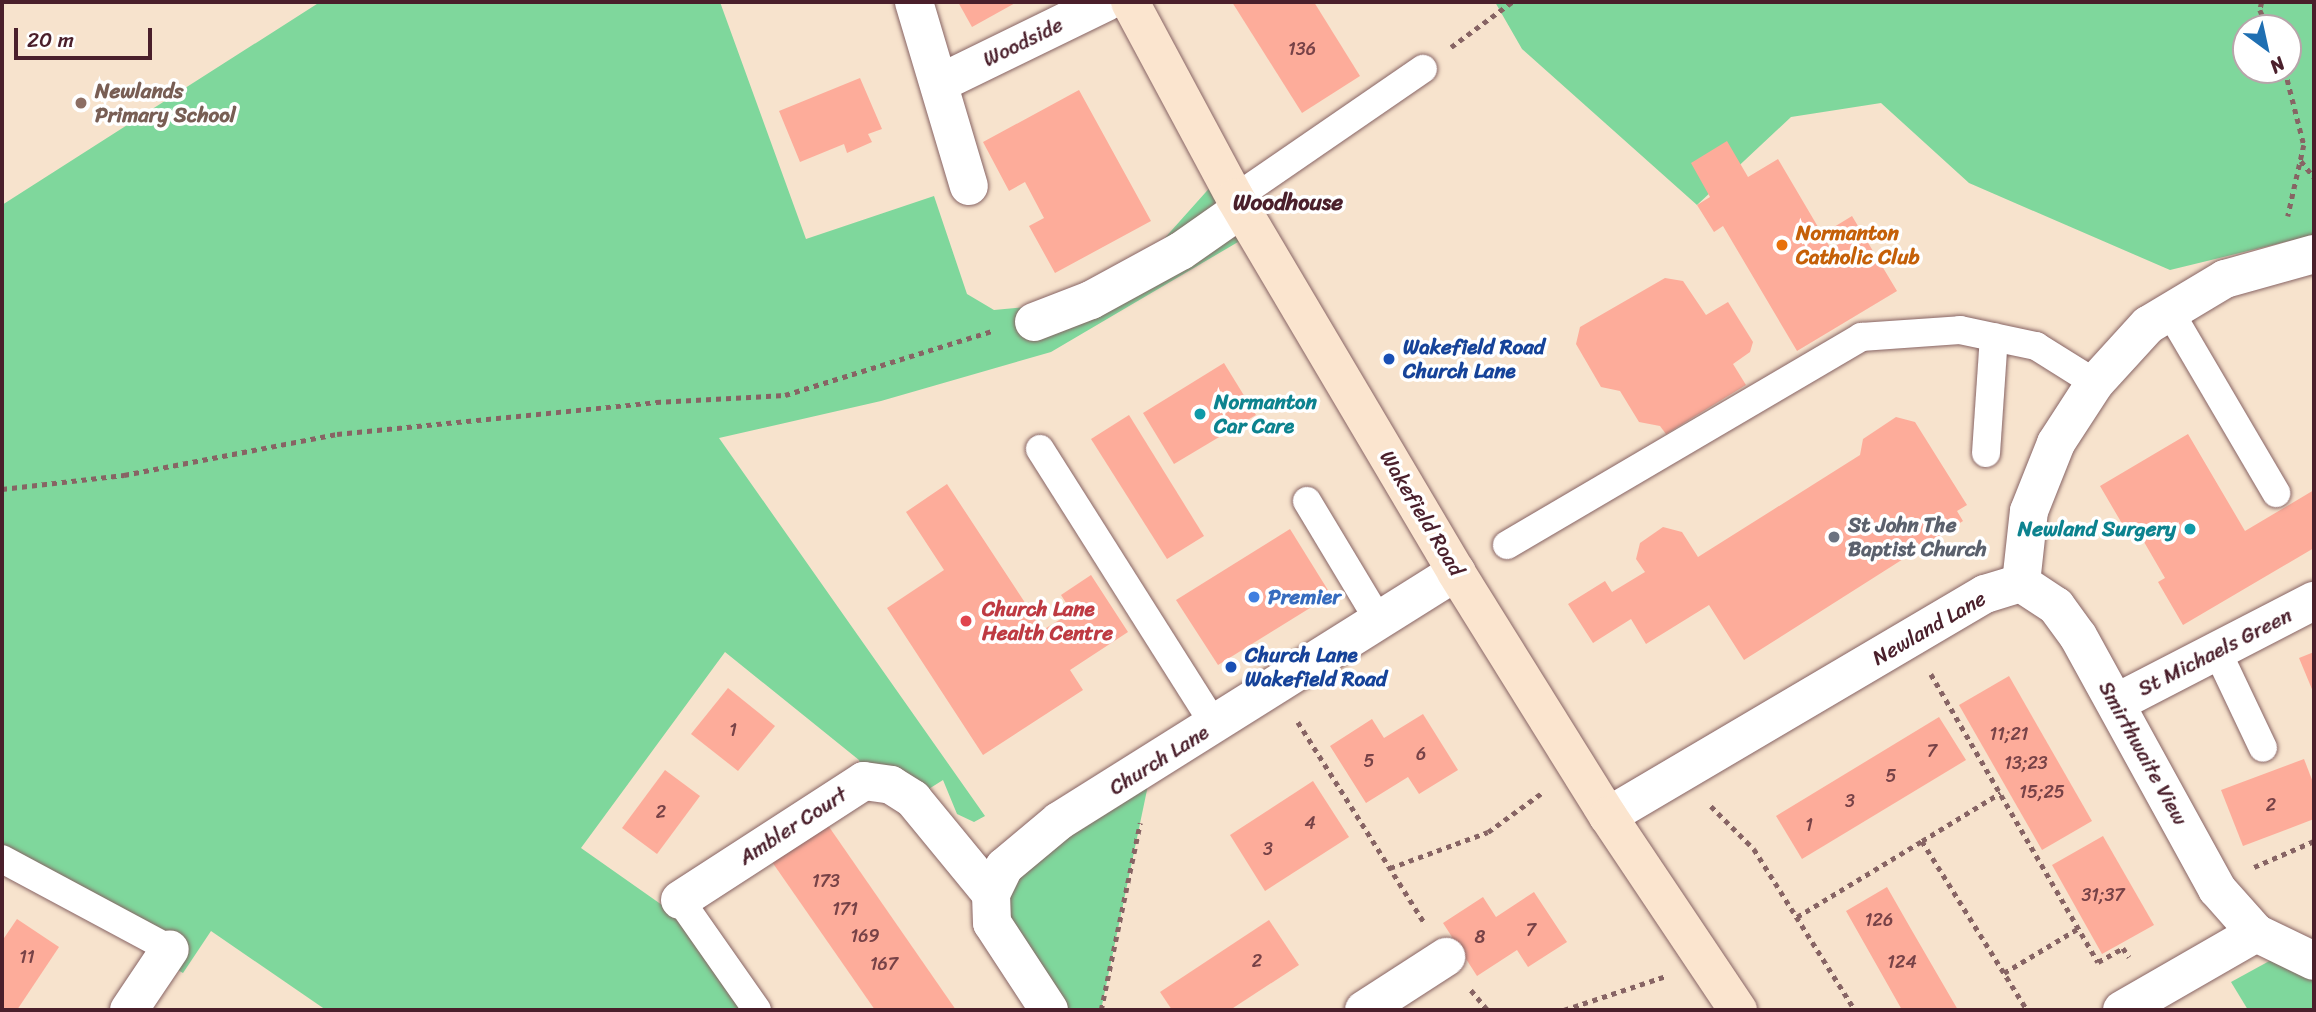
<!DOCTYPE html>
<style>
body{margin:0}
#map{position:relative;width:2316px;height:1012px;overflow:hidden;background:#f7e3cd;font-family:Sriracha,sans-serif}
div>[style]{position:absolute}
.green>*{inset:0;background:#7fd79c}
.building>*{inset:0;background:#fdac9a}
.path>*{height:4.5px;margin-top:-2.25px;transform-origin:0;background:repeating-linear-gradient(90deg,#876464 0 5px,transparent 0 10px)}
.roads{filter:drop-shadow(0 0 2px #876464) drop-shadow(0 0 2px #876464)}
.lane>*{height:28px;margin:-14px;padding:0 14px;transform-origin:14px;border-radius:14px;background:#fff}
.street>*{height:38px;margin:-19px;padding:0 19px;transform-origin:19px;border-radius:19px;background:#fff}
.secondary>*{height:38px;margin:-19px;padding:0 19px;transform-origin:19px;border-radius:19px;background:#fbe5cf}
.dots>*{width:19px;height:19px;translate:-50% -50%;box-sizing:border-box;border:4px solid #fff;border-radius:50%}
span{translate:-50% -50%;white-space:nowrap;text-align:center;line-height:1.15;-webkit-text-stroke:7px #fff;paint-order:stroke}
.number-label{font-size:18px;color:#774247}
.number-label span{-webkit-text-stroke-width:0}
.street-label{font-size:21px;color:#4a1f2b}
.education-label{font-size:21px;color:#785e54;font-weight:700}
.left{translate:0 -50%;text-align:left}
.food-label{font-size:21px;color:#c56008;font-weight:700}
.transit-label{font-size:21px;color:#164399;font-weight:700}
.culture-label{font-size:21px;color:#0d838f;font-weight:700}
.right{translate:-100% -50%;text-align:right}
.worship-label{font-size:21px;color:#5b616d;font-weight:700}
.shop-label{font-size:21px;color:#366cbe;font-weight:700}
.health-label{font-size:21px;color:#be3a42;font-weight:700}
.neighbourhood-label{font-size:23px;color:#4a1f2b;font-weight:700}
.frame{position:absolute;inset:0;border:4px solid #4a1f2b;pointer-events:none}
.north{position:absolute;left:2232px;top:14px;width:70px;height:70px;box-sizing:border-box;background:#fff;border:2px solid #b7a5aa;border-radius:50%;rotate:147deg;font-size:19px;font-weight:700;line-height:28px;text-align:center;color:#4a1f2b}
.north::after{content:'';display:block;margin:auto;width:24px;height:32px;background:#1f6fb2;clip-path:polygon(50% 0,100% 100%,50% 72%,0 100%)}
.scale{position:absolute;left:14px;top:28px;width:138px;height:32px;box-sizing:border-box;border:4px solid #4a1f2b;border-top:0;padding-left:9px;font-size:21px;line-height:24px;white-space:nowrap;color:#4a1f2b;-webkit-text-stroke:5px #fff;paint-order:stroke}
</style>
<div id="map">
<div class="green">
<i style="clip-path:polygon(320px 2px,720px 2px,806px 239px,934px 196px,967px 294px,994px 310px,1026px 307px,1067px 295px,1163px 240px,1222px 174px,1255px 232px,1051px 352px,881px 401px,719px 438px,985px 816px,974px 822px,957px 814px,943px 780px,913px 799px,864px 781px,859px 760px,725px 652px,581px 848px,662px 905px,680px 900px,757px 1010px,326px 1010px,211px 931px,183px 973px,2px 868px,2px 205px)"></i>
<i style="clip-path:polygon(evenodd,1495px 2px,2314px 2px,2314px 235px,2170px 270px,1969px 183px,1881px 103px,1791px 117px,1697px 205px,1522px 49px,1495px 2px,2246px 28px,2288px 28px,2288px 70px,2246px 70px,2246px 28px)"></i>
<i style="clip-path:polygon(1152px 766px,1101px 1010px,1049px 1010px,1006px 946px,1004px 867px)"></i>
<i style="clip-path:polygon(2273px 959px,2314px 981px,2314px 1010px,2248px 1010px,2231px 982px)"></i>
</div>
<div class="building">
<i style="clip-path:polygon(958px 2px,1017px 2px,972px 27px)"></i>
<i style="clip-path:polygon(1232px 2px,1314px 2px,1360px 76px,1302px 113px)"></i>
<i style="clip-path:polygon(860px 78px,882px 129px,868px 134px,872px 142px,847px 153px,844px 144px,800px 162px,779px 111px)"></i>
<i style="clip-path:polygon(1079px 90px,1151px 221px,1055px 273px,1029px 226px,1044px 218px,1025px 182px,1009px 191px,983px 142px)"></i>
<i style="clip-path:polygon(1727px 141px,1748px 177px,1778px 159px,1831px 249px,1842px 242px,1834px 227px,1852px 216px,1897px 291px,1797px 351px,1723px 226px,1714px 232px,1697px 205px,1710px 197px,1691px 163px)"></i>
<i style="clip-path:polygon(1665px 278px,1683px 281px,1706px 315px,1728px 302px,1753px 342px,1750px 352px,1733px 364px,1746px 385px,1666px 434px,1660px 426px,1639px 422px,1620px 391px,1601px 387px,1576px 344px,1580px 327px)"></i>
<i style="clip-path:polygon(1224px 363px,1256px 415px,1174px 464px,1143px 413px)"></i>
<i style="clip-path:polygon(1129px 415px,1204px 536px,1167px 559px,1091px 439px)"></i>
<i style="clip-path:polygon(1896px 417px,1915px 422px,1967px 505px,1957px 511px,1963px 521px,1744px 660px,1709px 605px,1646px 644px,1631px 619px,1593px 643px,1568px 604px,1605px 581px,1612px 592px,1645px 572px,1636px 559px,1640px 543px,1663px 527px,1682px 532px,1698px 557px,1860px 455px,1863px 439px)"></i>
<i style="clip-path:polygon(2188px 434px,2245px 531px,2314px 490px,2314px 548px,2183px 625px,2158px 582px,2165px 578px,2133px 523px,2124px 527px,2100px 486px)"></i>
<i style="clip-path:polygon(947px 484px,1043px 630px,1072px 612px,1061px 595px,1091px 575px,1128px 632px,1070px 670px,1083px 690px,983px 755px,887px 608px,944px 570px,906px 512px)"></i>
<i style="clip-path:polygon(1290px 529px,1331px 595px,1218px 665px,1176px 600px)"></i>
<i style="clip-path:polygon(2314px 652px,2314px 694px,2299px 658px)"></i>
<i style="clip-path:polygon(2009px 676px,2092px 821px,2042px 850px,1959px 705px)"></i>
<i style="clip-path:polygon(728px 688px,775px 726px,738px 771px,691px 734px)"></i>
<i style="clip-path:polygon(1423px 714px,1458px 770px,1419px 794px,1408px 777px,1366px 803px,1330px 746px,1372px 719px,1384px 738px)"></i>
<i style="clip-path:polygon(1939px 717px,1966px 760px,1802px 859px,1776px 816px)"></i>
<i style="clip-path:polygon(2304px 759px,2314px 785px,2314px 819px,2243px 846px,2221px 790px)"></i>
<i style="clip-path:polygon(665px 770px,700px 796px,657px 854px,622px 828px)"></i>
<i style="clip-path:polygon(1313px 781px,1349px 837px,1265px 891px,1230px 835px)"></i>
<i style="clip-path:polygon(825px 821px,956px 1010px,875px 1010px,770px 859px)"></i>
<i style="clip-path:polygon(2103px 836px,2154px 925px,2102px 954px,2052px 865px)"></i>
<i style="clip-path:polygon(1887px 887px,1911px 929px,1958px 1010px,1902px 1010px,1893px 994px,1846px 911px)"></i>
<i style="clip-path:polygon(1534px 892px,1567px 942px,1528px 967px,1517px 950px,1477px 976px,1443px 923px,1483px 897px,1496px 917px)"></i>
<i style="clip-path:polygon(17px 919px,59px 947px,17px 1010px,2px 1010px,2px 941px)"></i>
<i style="clip-path:polygon(1269px 920px,1299px 965px,1230px 1010px,1172px 1010px,1160px 992px)"></i>
</div>
<div class="path">
<i style="left:2262px;top:2px;width:8px;rotate:104deg"></i>
<i style="left:2260px;top:10px;width:20px;rotate:66deg"></i>
<i style="left:1451px;top:47px;width:76px;rotate:-36.4deg"></i>
<i style="left:2285px;top:70px;width:77px;rotate:75.8deg"></i>
<i style="left:2304px;top:145px;width:73px;rotate:102.7deg"></i>
<i style="left:2301px;top:161px;width:21px;rotate:51deg"></i>
<i style="left:2px;top:489px;width:123px;rotate:-6.5deg"></i>
<i style="left:124px;top:475px;width:217px;rotate:-10.9deg"></i>
<i style="left:337px;top:434px;width:321px;rotate:-5.7deg"></i>
<i style="left:656px;top:402px;width:129px;rotate:-3.1deg"></i>
<i style="left:785px;top:395px;width:217px;rotate:-17.2deg"></i>
<i style="left:1931px;top:674px;width:333px;rotate:59.9deg"></i>
<i style="left:2098px;top:962px;width:29px;rotate:-29deg"></i>
<i style="left:2123px;top:948px;width:11px;rotate:56deg"></i>
<i style="left:1298px;top:722px;width:236px;rotate:57.8deg"></i>
<i style="left:1711px;top:806px;width:61px;rotate:45deg"></i>
<i style="left:1754px;top:849px;width:190px;rotate:57.9deg"></i>
<i style="left:1922px;top:841px;width:92px;rotate:-31.6deg"></i>
<i style="left:2254px;top:867px;width:65px;rotate:-23.4deg"></i>
<i style="left:1390px;top:868px;width:104px;rotate:-20.2deg"></i>
<i style="left:1488px;top:832px;width:68px;rotate:-36deg"></i>
<i style="left:1797px;top:917px;width:146px;rotate:-31.3deg"></i>
<i style="left:1922px;top:841px;width:199px;rotate:58.1deg"></i>
<i style="left:2004px;top:973px;width:87px;rotate:-31deg"></i>
<i style="left:1471px;top:990px;width:26px;rotate:50deg"></i>
<i style="left:1101px;top:1010px;width:191px;rotate:-78.2deg"></i>
<i style="left:1564px;top:1010px;width:108px;rotate:-18.4deg"></i>
</div>
<div class="roads">
<div class="lane">
<i style="left:1235px;top:198px;width:228px;rotate:-34.5deg"></i>
<i style="left:2170px;top:312px;width:210px;rotate:59.6deg"></i>
<i style="left:1040px;top:449px;width:328px;rotate:57.7deg"></i>
<i style="left:1986px;top:453px;width:116px;rotate:-86.1deg"></i>
<i style="left:1307px;top:501px;width:140px;rotate:59deg"></i>
<i style="left:1507px;top:545px;width:411px;rotate:-30.4deg"></i>
<i style="left:1861px;top:337px;width:99px;rotate:-4deg"></i>
<i style="left:1960px;top:330px;width:78px;rotate:11.9deg"></i>
<i style="left:2036px;top:346px;width:70px;rotate:32.1deg"></i>
<i style="left:2217px;top:651px;width:107px;rotate:64.6deg"></i>
<i style="left:2px;top:859px;width:191px;rotate:28.2deg"></i>
<i style="left:680px;top:900px;width:134px;rotate:55deg"></i>
</div>
<div class="street">
<i style="left:914px;top:2px;width:192px;rotate:73.4deg"></i>
<i style="left:940px;top:83px;width:185px;rotate:-26deg"></i>
<i style="left:1034px;top:322px;width:61px;rotate:-21.1deg"></i>
<i style="left:1091px;top:300px;width:102px;rotate:-28.6deg"></i>
<i style="left:1181px;top:251px;width:73px;rotate:-35deg"></i>
<i style="left:2021px;top:583px;width:42px;rotate:33.3deg"></i>
<i style="left:2056px;top:606px;width:37px;rotate:54deg"></i>
<i style="left:2078px;top:636px;width:289px;rotate:61.2deg"></i>
<i style="left:2217px;top:889px;width:59px;rotate:48.4deg"></i>
<i style="left:2256px;top:933px;width:64px;rotate:25.8deg"></i>
<i style="left:2116px;top:703px;width:223px;rotate:-27.3deg"></i>
<i style="left:1608px;top:816px;width:438px;rotate:-30.5deg"></i>
<i style="left:1985px;top:594px;width:38px;rotate:-17deg"></i>
<i style="left:2021px;top:583px;width:72px;rotate:-83.7deg"></i>
<i style="left:2029px;top:511px;width:73px;rotate:-68.3deg"></i>
<i style="left:2056px;top:443px;width:72px;rotate:-57deg"></i>
<i style="left:2095px;top:383px;width:79px;rotate:-47.6deg"></i>
<i style="left:2148px;top:325px;width:90px;rotate:-30.9deg"></i>
<i style="left:2225px;top:279px;width:92px;rotate:-15.7deg"></i>
<i style="left:680px;top:900px;width:219px;rotate:-32.9deg"></i>
<i style="left:864px;top:781px;width:27px;rotate:8deg"></i>
<i style="left:891px;top:785px;width:26px;rotate:32deg"></i>
<i style="left:913px;top:799px;width:123px;rotate:50.6deg"></i>
<i style="left:129px;top:1010px;width:73px;rotate:-56.1deg"></i>
<i style="left:1049px;top:1010px;width:104px;rotate:-123.2deg"></i>
<i style="left:992px;top:923px;width:29px;rotate:-92deg"></i>
<i style="left:991px;top:894px;width:30px;rotate:-64deg"></i>
<i style="left:1004px;top:867px;width:72px;rotate:-39.9deg"></i>
<i style="left:1059px;top:821px;width:469px;rotate:-32.1deg"></i>
<i style="left:1364px;top:1010px;width:98px;rotate:-32.9deg"></i>
<i style="left:2122px;top:1010px;width:155px;rotate:-29.9deg"></i>
</div>
<div class="secondary">
<i style="left:1130px;top:2px;width:222px;rotate:61.8deg"></i>
<i style="left:1235px;top:198px;width:434px;rotate:59.4deg"></i>
<i style="left:1456px;top:572px;width:287px;rotate:58.1deg"></i>
<i style="left:1608px;top:816px;width:234px;rotate:56.2deg"></i>
</div>
</div>
<div class="dots">
<i style="left:81px;top:103px;background:#8d6e63"></i>
<i style="left:1782px;top:245px;background:#e8710a"></i>
<i style="left:1389px;top:359px;background:#1a4fb4"></i>
<i style="left:1200px;top:414px;background:#0f9aa8"></i>
<i style="left:2190px;top:529px;background:#0f9aa8"></i>
<i style="left:1834px;top:537px;background:#6b7280"></i>
<i style="left:1254px;top:597px;background:#3f7fe0"></i>
<i style="left:966px;top:621px;background:#e0444e"></i>
<i style="left:1231px;top:667px;background:#1a4fb4"></i>
</div>
<div class="number-label">
<span style="left:1302px;top:49px">136</span>
<span style="left:733px;top:730px">1</span>
<span style="left:2009px;top:734px">11;21</span>
<span style="left:1932px;top:751px">7</span>
<span style="left:1421px;top:754px">6</span>
<span style="left:1369px;top:761px">5</span>
<span style="left:2026px;top:763px">13;23</span>
<span style="left:1891px;top:776px">5</span>
<span style="left:2042px;top:792px">15;25</span>
<span style="left:1850px;top:801px">3</span>
<span style="left:2271px;top:805px">2</span>
<span style="left:661px;top:812px">2</span>
<span style="left:1310px;top:823px">4</span>
<span style="left:1809px;top:825px">1</span>
<span style="left:1268px;top:849px">3</span>
<span style="left:826px;top:881px">173</span>
<span style="left:2103px;top:895px">31;37</span>
<span style="left:845px;top:909px">171</span>
<span style="left:1879px;top:920px">126</span>
<span style="left:1531px;top:930px">7</span>
<span style="left:865px;top:936px">169</span>
<span style="left:1480px;top:937px">8</span>
<span style="left:27px;top:957px">11</span>
<span style="left:1257px;top:961px">2</span>
<span style="left:1902px;top:962px">124</span>
<span style="left:884px;top:964px">167</span>
</div>
<div class="street-label">
<span style="left:1023px;top:42px;rotate:-26deg">Woodside</span>
<span style="left:1422px;top:513px;rotate:59deg">Wakefield Road</span>
<span style="left:1929px;top:628px;rotate:-30deg">Newland Lane</span>
<span style="left:2215px;top:652px;rotate:-27deg">St Michaels Green</span>
<span style="left:2143px;top:753px;rotate:61deg">Smirthwaite View</span>
<span style="left:1159px;top:760px;rotate:-32deg">Church Lane</span>
<span style="left:793px;top:826px;rotate:-33deg">Ambler Court</span>
</div>
<div class="education-label">
<span class="left" style="left:95px;top:103px">Newlands<br>Primary School</span>
</div>
<div class="food-label">
<span class="left" style="left:1796px;top:245px">Normanton<br>Catholic Club</span>
</div>
<div class="transit-label">
<span class="left" style="left:1403px;top:359px">Wakefield Road<br>Church Lane</span>
<span class="left" style="left:1245px;top:667px">Church Lane<br>Wakefield Road</span>
</div>
<div class="culture-label">
<span class="left" style="left:1214px;top:414px">Normanton<br>Car Care</span>
<span class="right" style="left:2176px;top:529px">Newland Surgery</span>
</div>
<div class="worship-label">
<span class="left" style="left:1848px;top:537px">St John The<br>Baptist Church</span>
</div>
<div class="shop-label">
<span class="left" style="left:1268px;top:597px">Premier</span>
</div>
<div class="health-label">
<span class="left" style="left:982px;top:621px">Church Lane<br>Health Centre</span>
</div>
<div class="neighbourhood-label">
<span style="left:1288px;top:203px">Woodhouse</span>
</div>
<div class="frame"></div>
<div class="north">N</div>
<div class="scale">20 m</div>
</div>
